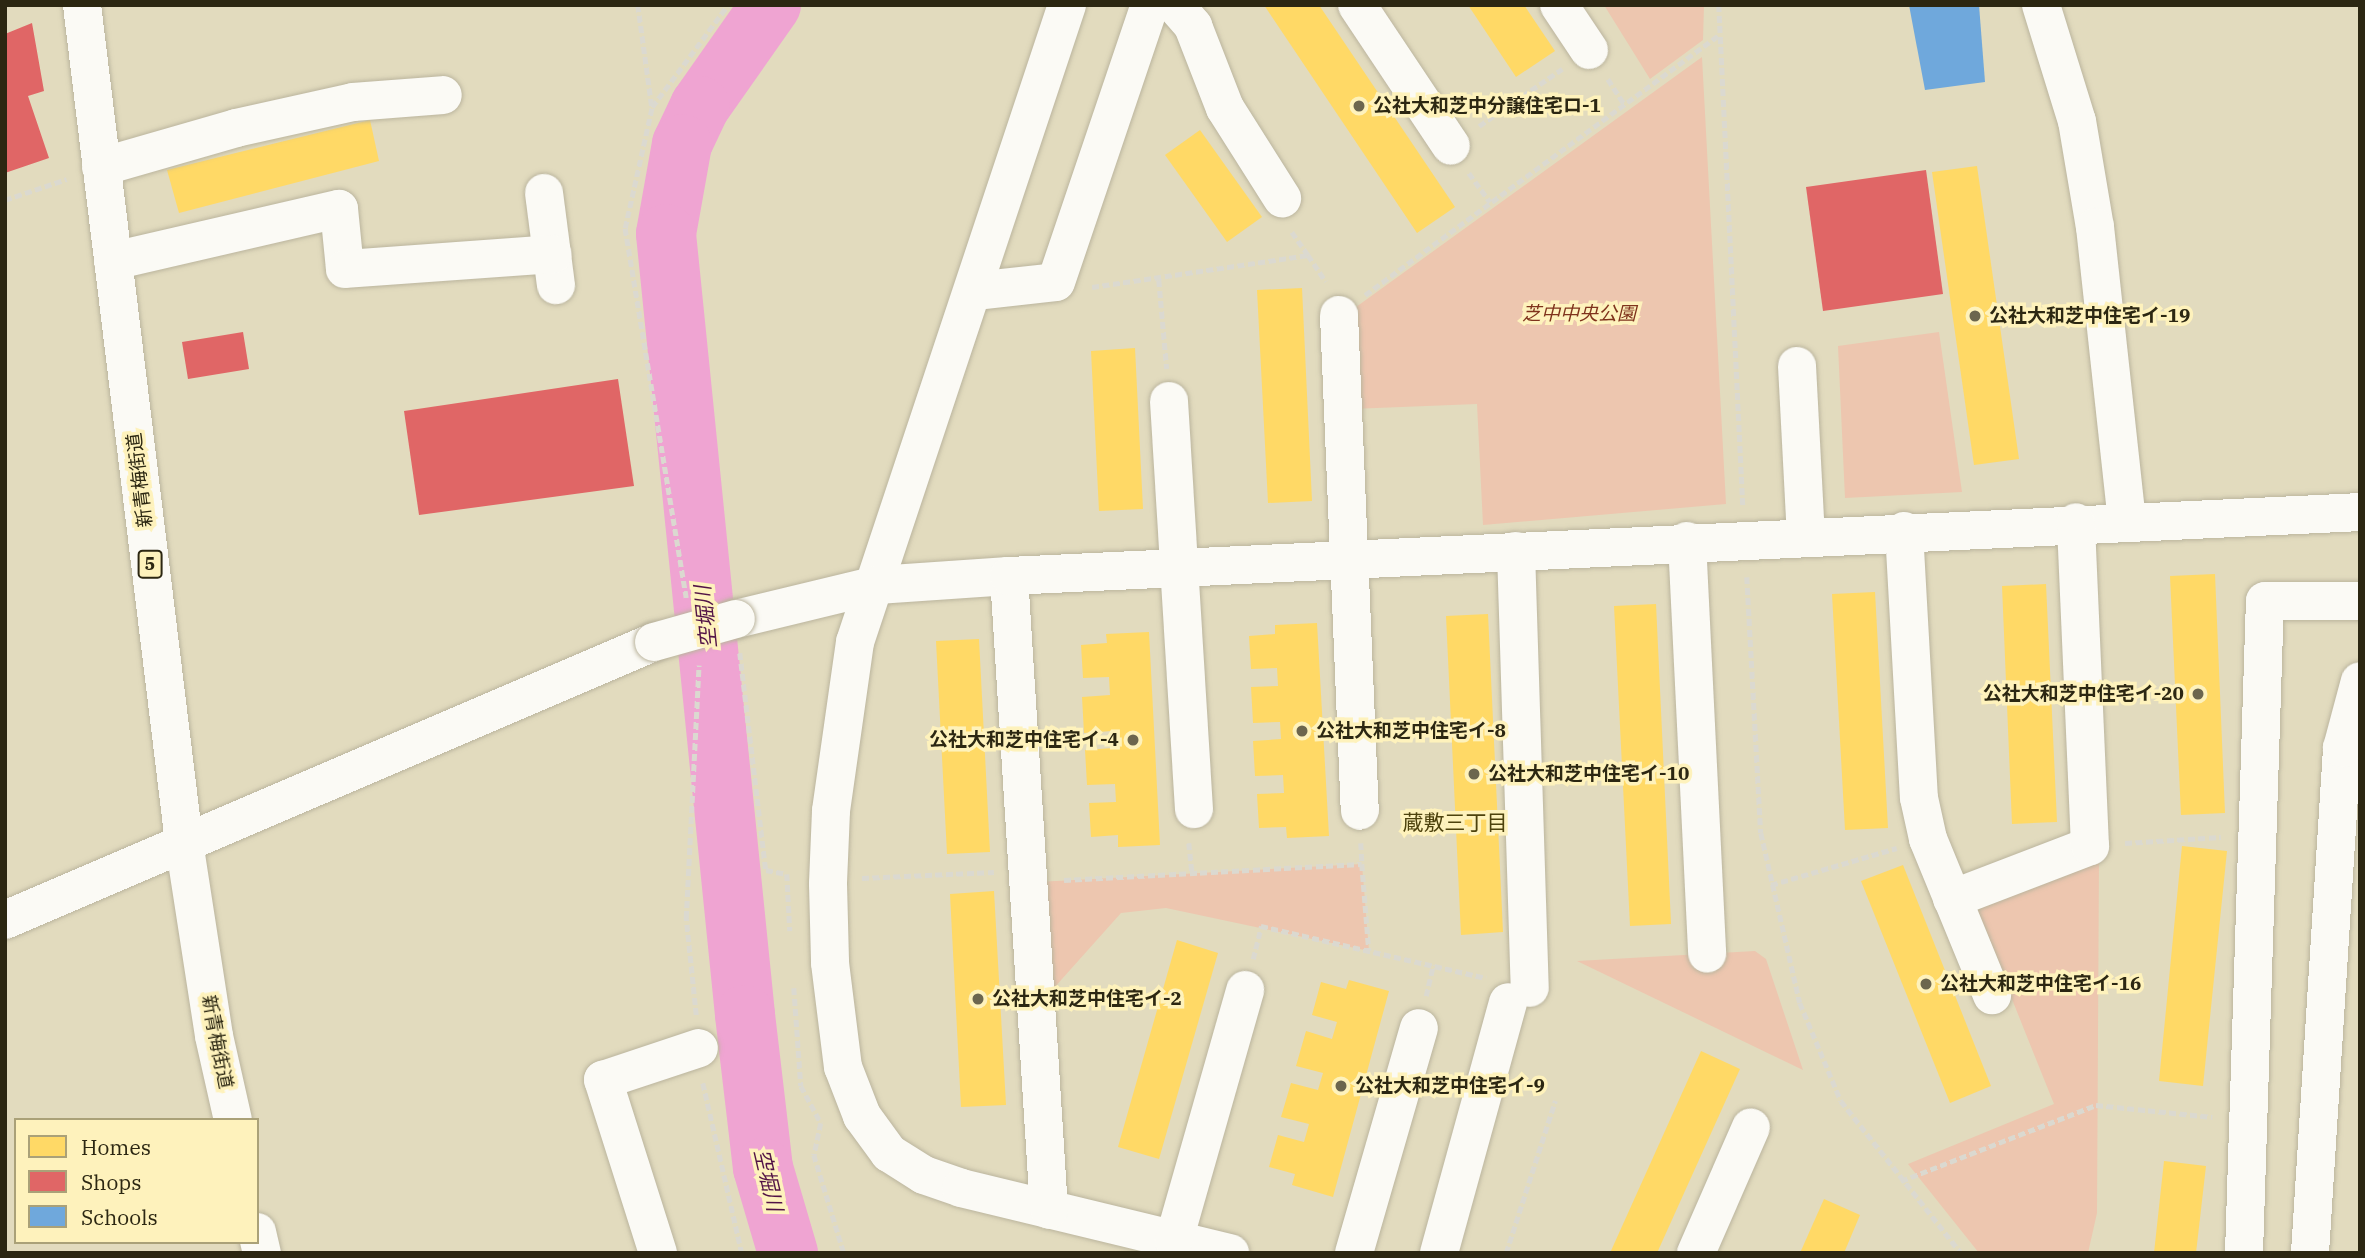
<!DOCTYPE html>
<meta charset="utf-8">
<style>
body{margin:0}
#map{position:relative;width:2365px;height:1258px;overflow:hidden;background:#e2dbbe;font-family:"IBM Plex Serif","Noto Sans JP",serif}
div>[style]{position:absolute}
.green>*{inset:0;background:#edc6af}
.homes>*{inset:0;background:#ffd966}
.shops>*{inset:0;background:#e06666}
.schools>*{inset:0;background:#6fa8dc}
.river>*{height:60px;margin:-30px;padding:0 30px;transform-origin:30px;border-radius:30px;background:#efa4d2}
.path>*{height:4.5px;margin-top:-2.25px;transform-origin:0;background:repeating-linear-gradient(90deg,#dbd9d0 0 7px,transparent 0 10.5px)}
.roads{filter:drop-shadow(0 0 2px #bbb59e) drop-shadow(0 0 2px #bbb59e)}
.minor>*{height:38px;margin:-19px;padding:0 19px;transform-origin:19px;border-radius:19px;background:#fbfaf5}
.major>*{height:38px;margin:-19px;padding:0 19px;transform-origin:19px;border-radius:19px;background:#fbfaf5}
.bridges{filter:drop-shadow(0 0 2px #bbb59e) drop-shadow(0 0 2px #bbb59e)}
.minor-bridge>*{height:38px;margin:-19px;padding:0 19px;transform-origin:19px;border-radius:19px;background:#fbfaf5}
.dots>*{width:19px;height:19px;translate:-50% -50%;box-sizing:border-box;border:4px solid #fef2bc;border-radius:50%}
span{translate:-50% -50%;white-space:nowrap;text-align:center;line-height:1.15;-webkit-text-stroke:7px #fef2bc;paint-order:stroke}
.shield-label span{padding:2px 5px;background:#fef2bc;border:2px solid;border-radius:5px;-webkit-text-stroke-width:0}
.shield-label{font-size:18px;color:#2c2712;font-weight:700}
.poi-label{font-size:19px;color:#2c2712;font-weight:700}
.left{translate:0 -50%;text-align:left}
.right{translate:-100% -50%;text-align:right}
.park-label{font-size:19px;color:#7f331c;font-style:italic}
.street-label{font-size:19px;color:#2c2712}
.water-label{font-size:21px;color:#521346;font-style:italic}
.neighbourhood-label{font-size:21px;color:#4d420d}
.frame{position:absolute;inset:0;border:7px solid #2c2712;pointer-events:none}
.legend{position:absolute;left:14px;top:1118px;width:245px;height:126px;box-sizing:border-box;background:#fef2bc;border:2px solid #aaa178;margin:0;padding:9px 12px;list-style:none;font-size:21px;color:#2c2712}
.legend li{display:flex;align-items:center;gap:14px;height:35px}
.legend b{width:35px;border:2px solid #aaa178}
</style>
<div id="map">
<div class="green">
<i style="clip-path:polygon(1604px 5px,1704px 5px,1703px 40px,1650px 79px)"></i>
<i style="clip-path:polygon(1702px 57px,1726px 504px,1483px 525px,1477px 404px,1351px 409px,1345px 315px)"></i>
<i style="clip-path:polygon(1939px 332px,1962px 492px,1845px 498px,1838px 346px)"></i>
<i style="clip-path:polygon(2099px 859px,2097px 1213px,2088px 1253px,1979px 1253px,1908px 1164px,2054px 1104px,1975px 907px)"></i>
<i style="clip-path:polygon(1362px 864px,1369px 951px,1166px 908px,1121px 913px,1045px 998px,1038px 882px)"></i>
<i style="clip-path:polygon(1755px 951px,1766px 959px,1803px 1070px,1577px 961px)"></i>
</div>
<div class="homes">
<i style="clip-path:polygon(1264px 5px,1319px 5px,1455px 207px,1417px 233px)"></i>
<i style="clip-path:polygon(1468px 5px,1524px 5px,1555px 51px,1516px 77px)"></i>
<i style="clip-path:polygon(370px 120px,379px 161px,179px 213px,167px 170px)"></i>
<i style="clip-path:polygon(1200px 130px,1262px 217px,1227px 242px,1165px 155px)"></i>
<i style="clip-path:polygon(1977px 166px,2019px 459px,1974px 465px,1932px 172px)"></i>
<i style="clip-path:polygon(1302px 288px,1312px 501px,1268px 503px,1257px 290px)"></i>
<i style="clip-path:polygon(1135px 348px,1143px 509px,1099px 511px,1091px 351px)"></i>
<i style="clip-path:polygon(2215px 574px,2225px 813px,2181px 815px,2170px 576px)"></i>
<i style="clip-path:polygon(2046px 584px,2057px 822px,2012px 824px,2002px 586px)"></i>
<i style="clip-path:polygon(1875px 592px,1888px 828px,1845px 830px,1832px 594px)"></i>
<i style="clip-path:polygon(1656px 604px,1671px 924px,1630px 926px,1614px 606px)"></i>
<i style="clip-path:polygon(1488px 614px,1503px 932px,1461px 935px,1446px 616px)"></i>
<i style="clip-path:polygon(1317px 623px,1329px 836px,1287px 838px,1286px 827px,1259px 828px,1257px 794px,1284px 793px,1283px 775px,1255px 776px,1253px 741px,1281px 739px,1280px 722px,1253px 723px,1251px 687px,1278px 686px,1277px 668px,1251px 669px,1249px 636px,1275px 634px,1275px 625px)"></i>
<i style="clip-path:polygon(1149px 632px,1160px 845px,1118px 847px,1118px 835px,1091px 837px,1089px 803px,1116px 802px,1115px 784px,1087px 785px,1085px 750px,1113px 748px,1112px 731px,1084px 733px,1082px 697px,1110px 695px,1109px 677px,1083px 678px,1081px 645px,1107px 643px,1106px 634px)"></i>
<i style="clip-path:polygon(979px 639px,990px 852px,947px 854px,936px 641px)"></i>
<i style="clip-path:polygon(2182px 846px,2227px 851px,2203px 1086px,2159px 1081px)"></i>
<i style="clip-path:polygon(1903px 865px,1991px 1086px,1950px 1103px,1861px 881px)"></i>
<i style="clip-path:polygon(994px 891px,1006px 1105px,961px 1107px,950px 894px)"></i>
<i style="clip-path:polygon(1177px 940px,1218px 953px,1159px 1159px,1118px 1147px)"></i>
<i style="clip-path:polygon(1349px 980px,1389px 991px,1333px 1197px,1292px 1185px,1295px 1174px,1269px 1167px,1278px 1135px,1304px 1142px,1309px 1124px,1281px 1117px,1291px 1083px,1318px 1090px,1323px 1073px,1296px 1066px,1306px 1031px,1332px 1039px,1337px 1022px,1312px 1015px,1321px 982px,1346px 989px)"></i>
<i style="clip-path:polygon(1701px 1051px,1740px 1069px,1657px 1253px,1610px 1253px)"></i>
<i style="clip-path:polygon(2164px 1161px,2206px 1166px,2196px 1253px,2154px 1253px)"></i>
<i style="clip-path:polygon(1824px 1199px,1860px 1215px,1844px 1253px,1800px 1253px)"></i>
</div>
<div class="shops">
<i style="clip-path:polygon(32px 23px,44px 91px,28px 96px,49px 158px,5px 173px,5px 34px)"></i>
<i style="clip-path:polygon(1926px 170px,1943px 294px,1823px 311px,1806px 187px)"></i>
<i style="clip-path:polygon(243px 332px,249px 369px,188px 379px,182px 342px)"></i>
<i style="clip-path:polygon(618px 379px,634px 486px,419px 515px,404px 411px)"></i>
</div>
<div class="schools">
<i style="clip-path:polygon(1909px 5px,1979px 5px,1985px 82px,1925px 90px)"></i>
</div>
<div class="river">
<i style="left:771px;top:5px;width:123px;rotate:125.1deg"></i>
<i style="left:700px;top:106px;width:42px;rotate:115.3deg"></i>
<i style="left:682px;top:144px;width:91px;rotate:100.1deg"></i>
<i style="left:666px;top:234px;width:785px;rotate:84.22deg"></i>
<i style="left:745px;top:1015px;width:154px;rotate:83.3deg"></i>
<i style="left:763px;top:1168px;width:89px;rotate:73.6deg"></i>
</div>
<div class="path">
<i style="left:638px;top:5px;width:103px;rotate:82.2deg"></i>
<i style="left:1719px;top:5px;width:502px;rotate:87.26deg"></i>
<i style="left:1608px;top:79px;width:31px;rotate:57deg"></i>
<i style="left:1479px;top:126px;width:101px;rotate:-34.5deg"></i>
<i style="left:1469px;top:173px;width:36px;rotate:54deg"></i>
<i style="left:5px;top:200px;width:65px;rotate:-18.7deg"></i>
<i style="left:1292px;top:232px;width:28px;rotate:55deg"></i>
<i style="left:1159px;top:280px;width:89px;rotate:84.9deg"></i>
<i style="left:1092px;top:287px;width:218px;rotate:-8.4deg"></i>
<i style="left:1308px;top:255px;width:32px;rotate:56deg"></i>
<i style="left:1365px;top:295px;width:439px;rotate:-36.3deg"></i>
<i style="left:1747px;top:577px;width:256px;rotate:86.9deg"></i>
<i style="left:1761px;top:833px;width:174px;rotate:77.1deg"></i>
<i style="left:1800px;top:1003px;width:106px;rotate:67.3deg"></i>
<i style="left:1841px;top:1101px;width:194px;rotate:51.7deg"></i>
<i style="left:686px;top:598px;width:375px;rotate:-99.4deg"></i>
<i style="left:625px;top:228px;width:124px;rotate:-77.4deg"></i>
<i style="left:652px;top:107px;width:127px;rotate:-53.3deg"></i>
<i style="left:740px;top:653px;width:219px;rotate:83.2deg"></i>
<i style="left:766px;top:870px;width:21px;rotate:11deg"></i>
<i style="left:787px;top:874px;width:57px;rotate:87deg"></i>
<i style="left:1189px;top:843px;width:29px;rotate:84deg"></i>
<i style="left:1361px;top:843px;width:21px;rotate:87deg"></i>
<i style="left:2125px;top:843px;width:96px;rotate:-3.6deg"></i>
<i style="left:862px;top:878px;width:132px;rotate:-2.6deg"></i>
<i style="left:1064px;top:880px;width:298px;rotate:-3.1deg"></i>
<i style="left:1362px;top:864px;width:87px;rotate:85.4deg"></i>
<i style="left:1771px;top:885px;width:131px;rotate:-16.4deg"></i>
<i style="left:1253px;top:959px;width:34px;rotate:-76deg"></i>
<i style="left:1261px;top:926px;width:231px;rotate:13deg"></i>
<i style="left:794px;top:988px;width:98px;rotate:85.9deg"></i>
<i style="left:801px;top:1086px;width:42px;rotate:61.6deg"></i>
<i style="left:821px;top:1123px;width:33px;rotate:102deg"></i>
<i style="left:814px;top:1155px;width:102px;rotate:73deg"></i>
<i style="left:1426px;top:996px;width:32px;rotate:-77deg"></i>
<i style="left:696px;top:1015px;width:98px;rotate:-95.9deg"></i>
<i style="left:686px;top:918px;width:253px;rotate:-87.1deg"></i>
<i style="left:703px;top:1083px;width:174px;rotate:77.1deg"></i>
<i style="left:1901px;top:1181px;width:209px;rotate:-21.3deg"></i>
<i style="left:2096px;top:1105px;width:117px;rotate:5.9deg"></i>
<i style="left:1506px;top:1253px;width:160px;rotate:-72.1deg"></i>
</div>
<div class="roads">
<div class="minor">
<i style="left:1067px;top:5px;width:671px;rotate:108.41deg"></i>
<i style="left:855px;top:642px;width:171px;rotate:98.1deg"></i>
<i style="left:831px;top:811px;width:73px;rotate:92.4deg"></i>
<i style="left:828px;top:884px;width:79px;rotate:88.5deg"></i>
<i style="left:830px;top:963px;width:105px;rotate:82.9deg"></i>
<i style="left:843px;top:1067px;width:53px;rotate:68.8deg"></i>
<i style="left:862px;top:1116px;width:46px;rotate:53.9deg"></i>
<i style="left:889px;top:1153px;width:41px;rotate:32.2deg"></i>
<i style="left:924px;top:1175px;width:39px;rotate:19deg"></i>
<i style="left:961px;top:1188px;width:277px;rotate:13.6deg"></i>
<i style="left:1175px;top:5px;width:28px;rotate:49deg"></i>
<i style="left:1193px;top:26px;width:88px;rotate:68.7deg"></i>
<i style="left:1225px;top:108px;width:107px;rotate:57.7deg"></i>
<i style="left:1357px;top:5px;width:169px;rotate:56.3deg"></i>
<i style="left:1559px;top:5px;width:54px;rotate:56.3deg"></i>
<i style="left:2041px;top:5px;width:121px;rotate:72.8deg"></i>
<i style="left:2077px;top:121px;width:108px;rotate:80.4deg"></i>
<i style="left:2095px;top:227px;width:296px;rotate:83.8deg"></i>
<i style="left:101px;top:167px;width:141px;rotate:-16.1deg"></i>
<i style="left:236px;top:128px;width:120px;rotate:-12.5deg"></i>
<i style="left:353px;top:102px;width:90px;rotate:-4.4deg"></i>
<i style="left:544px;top:193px;width:93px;rotate:82.6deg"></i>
<i style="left:113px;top:261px;width:232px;rotate:-13deg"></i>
<i style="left:339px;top:209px;width:60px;rotate:84.3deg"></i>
<i style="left:345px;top:269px;width:208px;rotate:-4.1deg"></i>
<i style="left:975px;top:291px;width:81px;rotate:-6.3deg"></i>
<i style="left:1056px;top:282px;width:293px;rotate:-71.3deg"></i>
<i style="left:1339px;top:315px;width:496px;rotate:87.6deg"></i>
<i style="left:1797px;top:366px;width:170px;rotate:87deg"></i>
<i style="left:1169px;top:401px;width:409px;rotate:86.5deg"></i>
<i style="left:1904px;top:531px;width:267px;rotate:86.8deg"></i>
<i style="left:1919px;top:798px;width:42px;rotate:77.6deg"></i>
<i style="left:1928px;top:839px;width:169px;rotate:67.7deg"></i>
<i style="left:1687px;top:541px;width:413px;rotate:87.2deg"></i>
<i style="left:1516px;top:551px;width:437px;rotate:88.2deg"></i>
<i style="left:1009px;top:576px;width:635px;rotate:86.39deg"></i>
<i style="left:736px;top:619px;width:145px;rotate:-13.6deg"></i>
<i style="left:877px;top:585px;width:132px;rotate:-3.9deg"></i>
<i style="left:1009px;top:576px;width:1353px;rotate:-2.71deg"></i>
<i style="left:1952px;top:899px;width:148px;rotate:-21deg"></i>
<i style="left:2090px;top:846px;width:324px;rotate:-92.5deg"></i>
<i style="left:5px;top:920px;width:706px;rotate:-23.19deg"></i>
<i style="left:1174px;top:1240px;width:260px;rotate:-74.1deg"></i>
<i style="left:658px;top:1253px;width:182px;rotate:-107.6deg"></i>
<i style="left:603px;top:1080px;width:101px;rotate:-18.4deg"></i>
<i style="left:1354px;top:1253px;width:234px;rotate:-73.9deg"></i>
<i style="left:1439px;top:1253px;width:260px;rotate:-74.6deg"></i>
<i style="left:1696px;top:1253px;width:137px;rotate:-66.4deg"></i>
<i style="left:2244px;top:1253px;width:652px;rotate:-88.16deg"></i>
<i style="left:2265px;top:601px;width:95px"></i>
<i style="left:2310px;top:1253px;width:506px;rotate:-86.37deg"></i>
<i style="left:2342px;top:748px;width:69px;rotate:-75deg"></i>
</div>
<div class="major">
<i style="left:82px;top:5px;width:843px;rotate:83.05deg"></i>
<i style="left:184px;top:842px;width:196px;rotate:81.2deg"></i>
<i style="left:214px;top:1036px;width:86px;rotate:77.3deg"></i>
<i style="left:257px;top:1232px;width:22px;rotate:77deg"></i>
</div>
</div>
<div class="bridges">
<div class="minor-bridge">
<i style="left:654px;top:642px;width:85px;rotate:-15.7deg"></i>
</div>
</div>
<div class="dots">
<i style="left:1359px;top:106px;background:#6c664e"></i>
<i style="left:1975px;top:316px;background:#6c664e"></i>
<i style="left:2198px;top:694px;background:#6c664e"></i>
<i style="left:1302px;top:731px;background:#6c664e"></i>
<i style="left:1133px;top:740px;background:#6c664e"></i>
<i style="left:1474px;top:774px;background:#6c664e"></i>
<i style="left:1926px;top:984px;background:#6c664e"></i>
<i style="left:978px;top:999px;background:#6c664e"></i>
<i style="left:1341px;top:1086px;background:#6c664e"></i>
</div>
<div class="shield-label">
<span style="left:150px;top:564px">5</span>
</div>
<div class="poi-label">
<span class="left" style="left:1373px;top:106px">公社大和芝中分譲住宅ロ-1</span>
<span class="left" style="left:1989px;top:316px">公社大和芝中住宅イ-19</span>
<span class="right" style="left:2184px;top:694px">公社大和芝中住宅イ-20</span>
<span class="left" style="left:1316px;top:731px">公社大和芝中住宅イ-8</span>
<span class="right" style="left:1119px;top:740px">公社大和芝中住宅イ-4</span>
<span class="left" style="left:1488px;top:774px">公社大和芝中住宅イ-10</span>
<span class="left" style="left:1940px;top:984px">公社大和芝中住宅イ-16</span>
<span class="left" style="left:992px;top:999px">公社大和芝中住宅イ-2</span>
<span class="left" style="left:1355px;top:1086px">公社大和芝中住宅イ-9</span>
</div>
<div class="park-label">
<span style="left:1579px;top:314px">芝中中央公園</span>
</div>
<div class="street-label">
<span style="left:140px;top:480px;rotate:-97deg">新青梅街道</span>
<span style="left:217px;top:1042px;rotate:79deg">新青梅街道</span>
</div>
<div class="water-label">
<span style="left:705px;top:617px;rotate:-96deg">空堀川</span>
<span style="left:769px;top:1180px;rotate:77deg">空堀川</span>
</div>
<div class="neighbourhood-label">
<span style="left:1455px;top:822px">蔵敷三丁目</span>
</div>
<div class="frame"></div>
<ul class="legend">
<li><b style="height:19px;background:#ffd966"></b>Homes</li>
<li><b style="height:19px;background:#e06666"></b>Shops</li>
<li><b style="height:19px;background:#6fa8dc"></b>Schools</li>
</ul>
</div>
